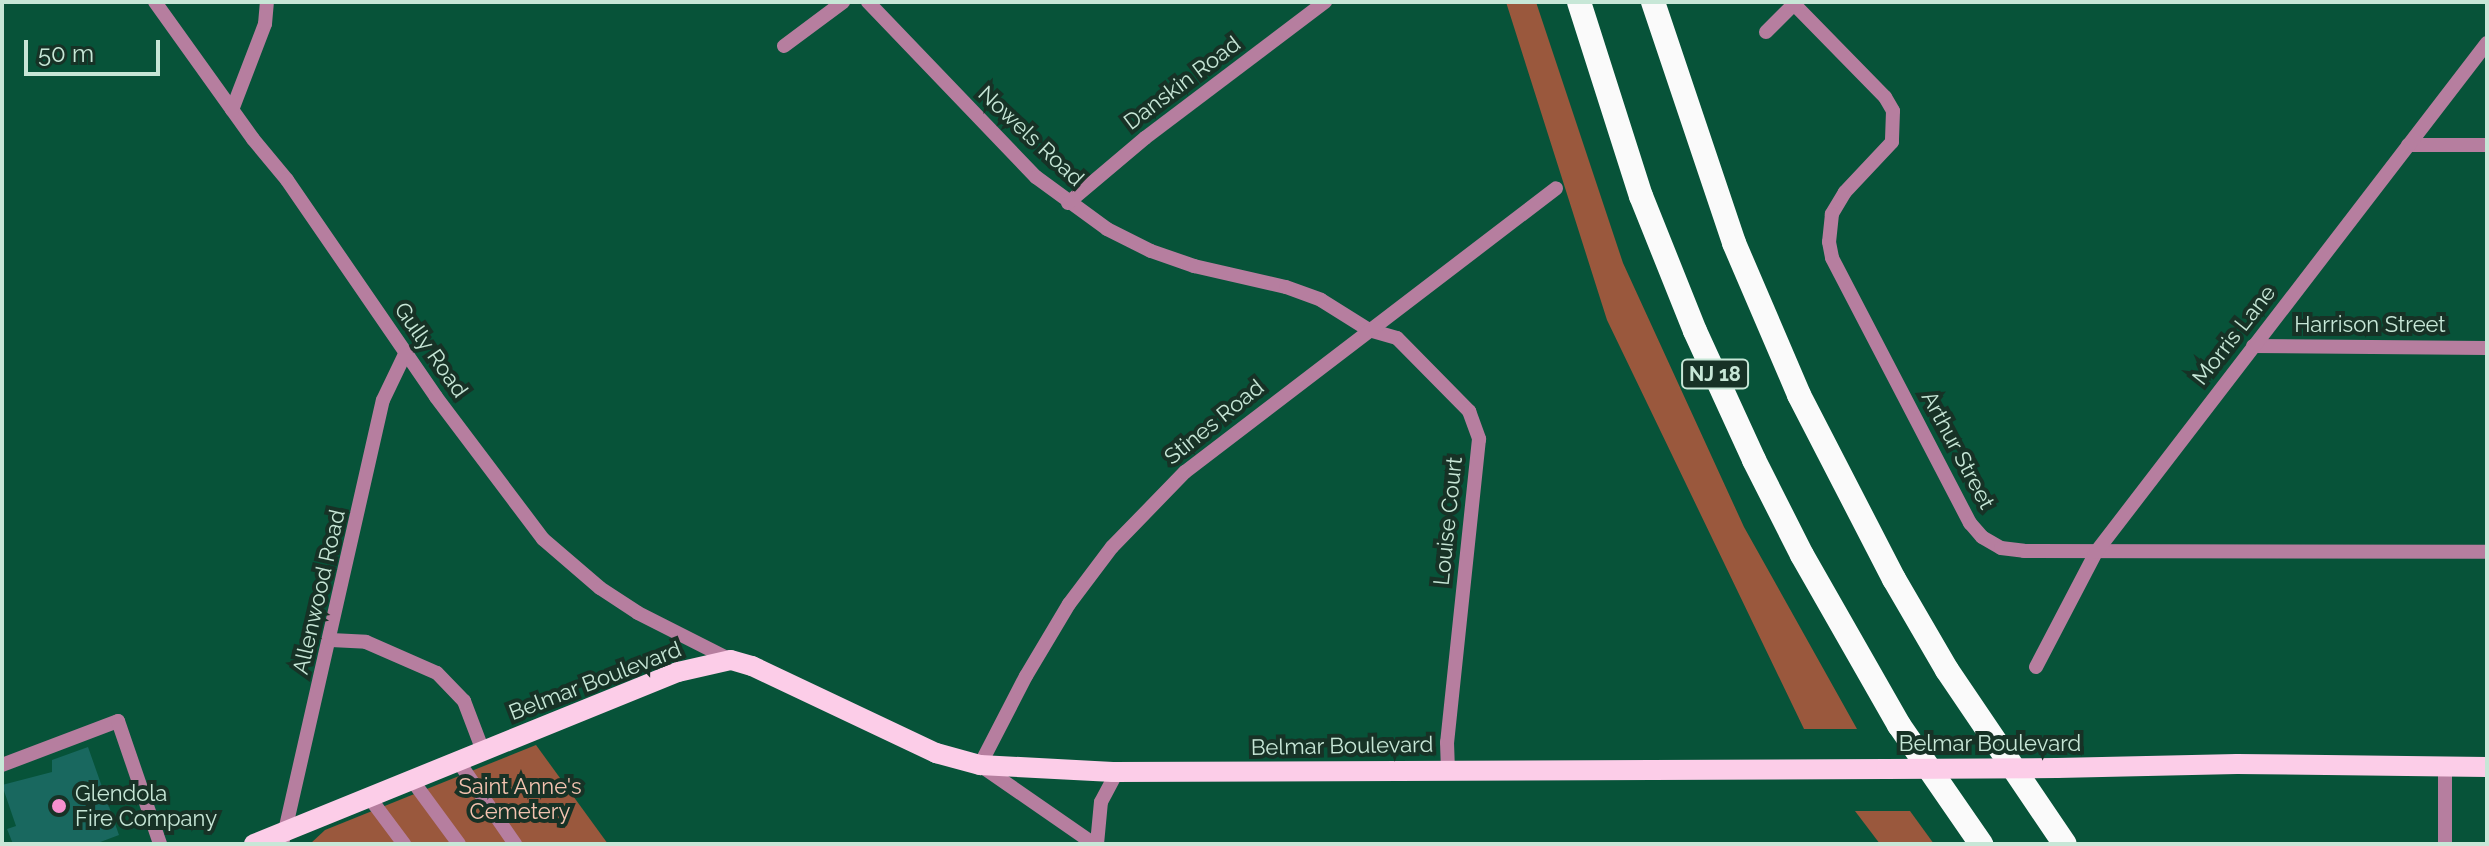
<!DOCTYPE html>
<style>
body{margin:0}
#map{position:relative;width:2489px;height:846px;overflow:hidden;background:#075339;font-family:Raleway,sans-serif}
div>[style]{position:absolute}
.green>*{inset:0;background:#9a583d}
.building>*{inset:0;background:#19685f}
.minor>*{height:14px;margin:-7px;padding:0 7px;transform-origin:7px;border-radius:7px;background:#b67e9f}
.major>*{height:20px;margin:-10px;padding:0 10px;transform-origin:10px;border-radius:10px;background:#fccde8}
.highway>*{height:24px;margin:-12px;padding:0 12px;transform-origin:12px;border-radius:12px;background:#fafafa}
.major-bridge>*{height:20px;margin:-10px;padding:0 10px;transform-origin:10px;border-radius:10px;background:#fccde8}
.dots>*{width:22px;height:22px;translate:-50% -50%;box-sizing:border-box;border:4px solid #173226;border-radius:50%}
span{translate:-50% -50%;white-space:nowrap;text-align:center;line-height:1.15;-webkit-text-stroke:8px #173226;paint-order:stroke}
.shield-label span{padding:2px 6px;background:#173226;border:2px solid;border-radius:6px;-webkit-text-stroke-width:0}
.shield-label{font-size:20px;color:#c7e7d7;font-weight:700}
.street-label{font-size:22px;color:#c7e7d7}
.park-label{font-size:22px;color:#f4c3b0}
.poi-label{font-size:22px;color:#c7e7d7}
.left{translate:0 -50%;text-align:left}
.frame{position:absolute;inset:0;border:4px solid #c7e7d7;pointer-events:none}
.scale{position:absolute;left:24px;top:40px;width:136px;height:36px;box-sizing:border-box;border:4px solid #c7e7d7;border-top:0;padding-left:10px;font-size:24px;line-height:28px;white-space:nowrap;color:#c7e7d7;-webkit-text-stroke:6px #173226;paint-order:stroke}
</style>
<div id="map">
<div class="green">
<i style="clip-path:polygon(1506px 2px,1536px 2px,1623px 263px,1744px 527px,1857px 729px,1804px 729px,1607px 320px)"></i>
<i style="clip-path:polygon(536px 745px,608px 844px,310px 844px,325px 830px)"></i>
<i style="clip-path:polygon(1855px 811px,1910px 811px,1934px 844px,1880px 844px)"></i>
</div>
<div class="building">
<i style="clip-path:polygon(88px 747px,119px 835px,95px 844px,13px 844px,7px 829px,16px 826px,2px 785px,52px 772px,52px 760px)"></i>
</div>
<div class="minor">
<i style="left:155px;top:2px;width:168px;rotate:54.4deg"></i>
<i style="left:253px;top:139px;width:53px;rotate:50.3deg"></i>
<i style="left:287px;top:180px;width:263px;rotate:55.5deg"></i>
<i style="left:436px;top:397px;width:178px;rotate:53deg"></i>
<i style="left:543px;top:539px;width:75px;rotate:40.7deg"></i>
<i style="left:600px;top:588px;width:45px;rotate:33.3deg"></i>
<i style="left:638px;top:613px;width:104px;rotate:26.8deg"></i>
<i style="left:868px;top:2px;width:243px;rotate:46.2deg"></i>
<i style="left:1036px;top:177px;width:88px;rotate:36.2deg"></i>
<i style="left:1107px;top:229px;width:49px;rotate:26.6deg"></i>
<i style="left:1151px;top:251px;width:46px;rotate:19.2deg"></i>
<i style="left:1194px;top:266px;width:94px;rotate:12.9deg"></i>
<i style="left:1286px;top:287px;width:37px;rotate:20deg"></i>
<i style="left:1321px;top:300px;width:57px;rotate:32deg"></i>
<i style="left:1369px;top:330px;width:29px;rotate:16deg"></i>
<i style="left:1397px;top:338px;width:103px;rotate:45.4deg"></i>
<i style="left:1469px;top:411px;width:30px;rotate:70deg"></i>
<i style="left:1479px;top:439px;width:305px;rotate:96deg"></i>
<i style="left:1447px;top:742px;width:27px;rotate:88deg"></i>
<i style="left:1792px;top:2px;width:133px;rotate:45.6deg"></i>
<i style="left:1885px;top:97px;width:16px;rotate:60deg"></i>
<i style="left:1893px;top:111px;width:31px;rotate:92deg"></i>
<i style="left:1892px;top:142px;width:69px;rotate:133.2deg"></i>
<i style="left:1845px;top:192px;width:26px;rotate:121deg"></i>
<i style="left:1832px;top:214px;width:28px;rotate:96deg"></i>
<i style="left:1829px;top:242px;width:16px;rotate:79deg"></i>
<i style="left:1832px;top:258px;width:299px;rotate:62.5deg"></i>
<i style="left:1970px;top:523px;width:18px;rotate:49deg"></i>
<i style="left:1982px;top:537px;width:22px;rotate:30deg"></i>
<i style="left:2001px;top:548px;width:23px;rotate:7deg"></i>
<i style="left:2024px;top:551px;width:463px;rotate:0.1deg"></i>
<i style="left:1766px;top:32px;width:40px;rotate:-45deg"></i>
<i style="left:784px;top:46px;width:74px;rotate:-36.7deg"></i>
<i style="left:232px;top:110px;width:92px;rotate:-69deg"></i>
<i style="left:265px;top:24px;width:22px;rotate:-85deg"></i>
<i style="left:2408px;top:145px;width:79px"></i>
<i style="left:1068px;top:203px;width:101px;rotate:-40.2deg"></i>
<i style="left:1145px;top:138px;width:226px;rotate:-37.1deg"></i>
<i style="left:2253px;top:346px;width:234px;rotate:0.5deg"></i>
<i style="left:331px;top:640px;width:35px;rotate:3deg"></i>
<i style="left:366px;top:642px;width:77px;rotate:23.6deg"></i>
<i style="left:437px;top:673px;width:39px;rotate:46deg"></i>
<i style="left:464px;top:701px;width:53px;rotate:69.2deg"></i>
<i style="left:2036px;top:667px;width:130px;rotate:-62.4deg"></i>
<i style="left:2096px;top:552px;width:642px;rotate:-52.47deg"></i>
<i style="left:458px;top:761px;width:101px;rotate:55.5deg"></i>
<i style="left:2px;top:765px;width:124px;rotate:-20.8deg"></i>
<i style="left:118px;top:721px;width:130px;rotate:71.1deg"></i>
<i style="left:2445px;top:768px;width:76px;rotate:90deg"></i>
<i style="left:412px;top:780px;width:79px;rotate:53.7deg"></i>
<i style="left:369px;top:797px;width:59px;rotate:53.3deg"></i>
<i style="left:282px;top:844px;width:455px;rotate:-77.2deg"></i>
<i style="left:383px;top:400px;width:53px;rotate:-64.4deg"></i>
<i style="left:1094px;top:844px;width:139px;rotate:-145.3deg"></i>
<i style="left:980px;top:765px;width:100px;rotate:-62.7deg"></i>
<i style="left:1026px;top:676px;width:84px;rotate:-59.2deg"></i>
<i style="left:1069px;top:604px;width:71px;rotate:-53deg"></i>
<i style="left:1112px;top:547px;width:105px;rotate:-45.8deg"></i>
<i style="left:1185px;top:472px;width:467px;rotate:-37.4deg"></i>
<i style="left:1097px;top:844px;width:42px;rotate:-84.6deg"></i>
<i style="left:1101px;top:802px;width:34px;rotate:-62deg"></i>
</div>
<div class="major">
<i style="left:2057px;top:768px;width:180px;rotate:-1.3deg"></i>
<i style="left:2237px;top:764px;width:250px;rotate:0.7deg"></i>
<i style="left:254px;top:844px;width:458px;rotate:-22.1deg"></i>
<i style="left:678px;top:672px;width:54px;rotate:-12.8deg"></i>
<i style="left:731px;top:660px;width:22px;rotate:16deg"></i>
<i style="left:752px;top:666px;width:204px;rotate:25.3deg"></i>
<i style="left:936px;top:753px;width:46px;rotate:15.3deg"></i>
<i style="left:980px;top:765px;width:133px;rotate:3deg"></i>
<i style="left:1113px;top:772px;width:773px;rotate:-0.22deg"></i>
</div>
<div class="highway">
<i style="left:1579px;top:2px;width:204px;rotate:72.3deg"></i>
<i style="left:1641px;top:196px;width:145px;rotate:68.2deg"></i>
<i style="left:1695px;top:331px;width:142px;rotate:65.4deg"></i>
<i style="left:1754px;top:460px;width:106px;rotate:63.2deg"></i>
<i style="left:1802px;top:555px;width:196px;rotate:60.3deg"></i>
<i style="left:1899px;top:725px;width:145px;rotate:55.4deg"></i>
<i style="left:1653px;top:2px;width:254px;rotate:71.4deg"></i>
<i style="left:1734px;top:243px;width:165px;rotate:66.8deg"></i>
<i style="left:1799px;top:395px;width:207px;rotate:62.7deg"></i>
<i style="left:1894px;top:579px;width:105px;rotate:59.8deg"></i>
<i style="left:1947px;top:670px;width:210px;rotate:55.9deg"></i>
</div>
<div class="major-bridge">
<i style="left:1886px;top:769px;width:171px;rotate:-0.3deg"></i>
</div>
<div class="dots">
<i style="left:59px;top:806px;background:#f690cf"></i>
</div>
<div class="shield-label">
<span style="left:1715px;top:374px">NJ 18</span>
</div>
<div class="street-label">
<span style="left:1182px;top:83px;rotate:-37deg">Danskin Road</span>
<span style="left:1031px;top:136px;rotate:43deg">Nowels Road</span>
<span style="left:2370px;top:325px">Harrison Street</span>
<span style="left:2234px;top:335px;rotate:-52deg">Morris Lane</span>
<span style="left:431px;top:350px;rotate:55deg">Gully Road</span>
<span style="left:1214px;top:422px;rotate:-39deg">Stines Road</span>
<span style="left:1958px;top:450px;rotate:62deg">Arthur Street</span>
<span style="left:1448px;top:521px;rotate:-84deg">Louise Court</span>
<span style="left:319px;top:592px;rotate:-77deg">Allenwood Road</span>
<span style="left:595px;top:681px;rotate:-21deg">Belmar Boulevard</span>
<span style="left:1990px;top:744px">Belmar Boulevard</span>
<span style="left:1342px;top:746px;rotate:-1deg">Belmar Boulevard</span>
</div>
<div class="park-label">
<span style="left:520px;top:799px">Saint Anne's<br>Cemetery</span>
</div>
<div class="poi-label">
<span class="left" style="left:75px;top:806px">Glendola<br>Fire Company</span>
</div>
<div class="frame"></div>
<div class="scale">50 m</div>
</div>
